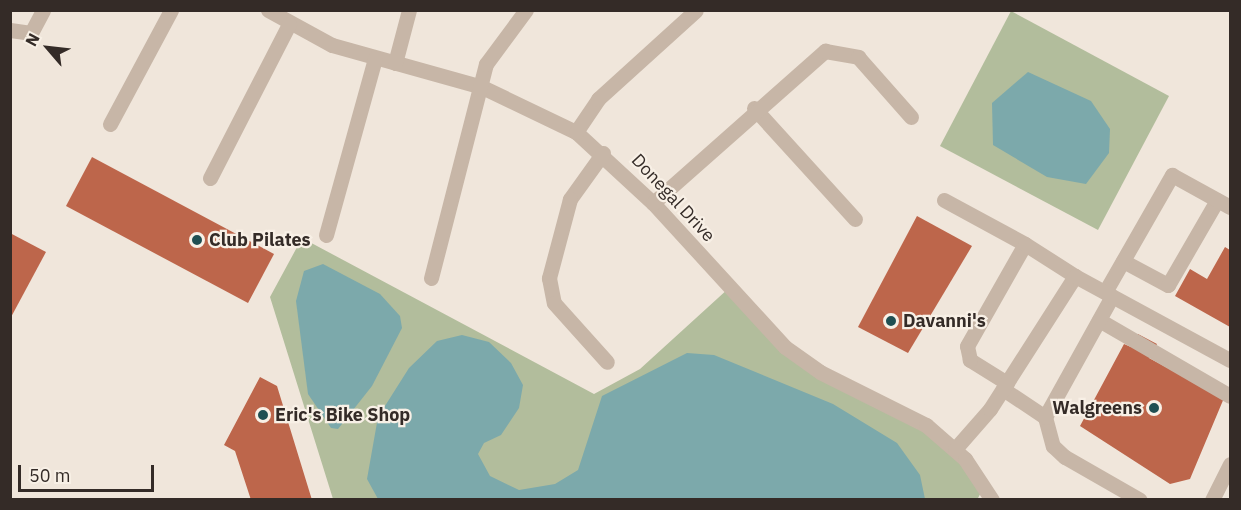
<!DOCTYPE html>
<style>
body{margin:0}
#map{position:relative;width:1241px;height:510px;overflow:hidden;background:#f0e6db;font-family:"IBM Plex Sans",sans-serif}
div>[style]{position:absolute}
.green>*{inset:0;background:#b2bd9c}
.water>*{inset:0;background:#7ca9ab}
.building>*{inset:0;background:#bd664b}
.minor>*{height:15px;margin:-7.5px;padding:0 7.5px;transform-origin:7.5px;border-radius:7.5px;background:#c7b6a7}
.dots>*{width:16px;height:16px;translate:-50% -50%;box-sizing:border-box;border:3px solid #f8f0e6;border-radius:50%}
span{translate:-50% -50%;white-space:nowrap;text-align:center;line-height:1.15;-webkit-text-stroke:4.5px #f8f0e6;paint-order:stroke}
.street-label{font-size:18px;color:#342b27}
.poi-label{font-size:18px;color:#342b27;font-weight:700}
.left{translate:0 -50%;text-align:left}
.right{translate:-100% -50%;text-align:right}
.frame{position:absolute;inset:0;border:12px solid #342b27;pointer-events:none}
.north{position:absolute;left:18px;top:18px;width:60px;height:60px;-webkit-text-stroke:4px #f8f0e6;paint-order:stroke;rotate:298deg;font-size:16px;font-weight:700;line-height:24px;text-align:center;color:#342b27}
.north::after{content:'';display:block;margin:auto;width:21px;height:27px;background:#342b27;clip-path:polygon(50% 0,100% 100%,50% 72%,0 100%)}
.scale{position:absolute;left:18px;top:465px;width:136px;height:27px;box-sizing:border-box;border:3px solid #342b27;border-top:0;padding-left:8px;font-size:18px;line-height:21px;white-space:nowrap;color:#342b27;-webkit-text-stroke:4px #f8f0e6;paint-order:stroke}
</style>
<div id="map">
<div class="green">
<i style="clip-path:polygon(1011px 11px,1169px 96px,1098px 230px,940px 146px)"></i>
<i style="clip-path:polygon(302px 238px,594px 394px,640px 369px,729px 288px,785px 347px,907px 413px,985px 485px,977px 500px,333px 499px,270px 297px)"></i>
</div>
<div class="water">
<i style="clip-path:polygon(1028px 72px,1091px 101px,1110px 129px,1109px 153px,1086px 184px,1047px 177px,993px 145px,992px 103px)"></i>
<i style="clip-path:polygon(323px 264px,380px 294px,400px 316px,402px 328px,372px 386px,338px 429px,331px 428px,308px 394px,296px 301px,304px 271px)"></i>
<i style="clip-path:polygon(462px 335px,489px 342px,511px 363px,523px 385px,519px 408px,501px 435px,484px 443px,478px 454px,490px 476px,519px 490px,555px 484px,578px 470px,602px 396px,687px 353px,714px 355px,833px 404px,897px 443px,920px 475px,925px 499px,378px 499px,367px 479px,378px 417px,409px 368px,437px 341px)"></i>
</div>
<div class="building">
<i style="clip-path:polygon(92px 157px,274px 254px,248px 303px,66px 206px)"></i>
<i style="clip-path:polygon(917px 216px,972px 246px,908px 353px,858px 327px)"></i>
<i style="clip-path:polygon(10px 233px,46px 252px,10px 319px)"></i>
<i style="clip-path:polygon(1225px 247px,1230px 250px,1230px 327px,1175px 296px,1190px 269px,1207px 279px)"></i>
<i style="clip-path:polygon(1138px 334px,1157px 344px,1149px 358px,1224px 398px,1190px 479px,1170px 484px,1080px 426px,1124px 344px,1131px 347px)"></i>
<i style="clip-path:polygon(260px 377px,277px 386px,312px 500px,251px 500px,235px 451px,224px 445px)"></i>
</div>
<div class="minor">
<i style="left:268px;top:10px;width:73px;rotate:28.7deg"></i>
<i style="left:332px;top:45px;width:156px;rotate:15.6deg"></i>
<i style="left:482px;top:87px;width:104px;rotate:25.6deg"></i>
<i style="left:576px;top:132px;width:105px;rotate:42.7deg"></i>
<i style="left:653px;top:203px;width:195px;rotate:47.5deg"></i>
<i style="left:785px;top:347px;width:43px;rotate:35.5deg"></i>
<i style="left:820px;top:372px;width:119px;rotate:26.6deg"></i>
<i style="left:926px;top:425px;width:52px;rotate:41.1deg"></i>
<i style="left:965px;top:459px;width:49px;rotate:56.6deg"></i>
<i style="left:10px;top:30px;width:21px;rotate:8deg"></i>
<i style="left:31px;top:33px;width:26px;rotate:-62deg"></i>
<i style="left:395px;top:63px;width:55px;rotate:-75.2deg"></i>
<i style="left:754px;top:108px;width:150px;rotate:47.7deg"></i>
<i style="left:110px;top:124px;width:129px;rotate:-61.8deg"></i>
<i style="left:576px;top:132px;width:40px;rotate:-56deg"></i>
<i style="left:598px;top:99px;width:132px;rotate:-42.2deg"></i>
<i style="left:603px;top:153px;width:57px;rotate:125.7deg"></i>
<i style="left:570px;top:199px;width:82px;rotate:104.9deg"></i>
<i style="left:549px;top:278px;width:25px;rotate:79deg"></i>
<i style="left:554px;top:303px;width:79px;rotate:48.1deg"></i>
<i style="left:210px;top:178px;width:173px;rotate:-62.8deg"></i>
<i style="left:944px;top:200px;width:92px;rotate:28.5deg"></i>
<i style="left:653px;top:203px;width:230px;rotate:-41.5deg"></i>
<i style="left:825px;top:51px;width:34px;rotate:10deg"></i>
<i style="left:858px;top:57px;width:80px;rotate:48.5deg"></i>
<i style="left:326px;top:235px;width:184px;rotate:-74.5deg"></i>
<i style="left:1123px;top:261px;width:51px;rotate:28.1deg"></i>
<i style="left:1168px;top:285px;width:98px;rotate:-60deg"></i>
<i style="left:431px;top:278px;width:221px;rotate:-75.6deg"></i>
<i style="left:486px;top:64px;width:67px;rotate:-53.5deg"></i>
<i style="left:1105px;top:292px;width:135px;rotate:-60.2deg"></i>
<i style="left:1172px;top:175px;width:66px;rotate:28.9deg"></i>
<i style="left:1099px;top:320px;width:151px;rotate:30.1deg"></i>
<i style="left:1007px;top:383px;width:44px;rotate:-148.1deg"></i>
<i style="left:970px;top:360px;width:14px;rotate:-102deg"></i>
<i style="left:967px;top:346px;width:117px;rotate:-60.4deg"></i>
<i style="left:1025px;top:244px;width:59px;rotate:32.6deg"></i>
<i style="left:1003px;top:389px;width:50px;rotate:33.7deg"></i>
<i style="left:1045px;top:417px;width:30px;rotate:75deg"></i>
<i style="left:1053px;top:446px;width:16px;rotate:43deg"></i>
<i style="left:1065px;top:457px;width:86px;rotate:29.8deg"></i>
<i style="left:1045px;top:417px;width:138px;rotate:-61deg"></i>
<i style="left:955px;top:449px;width:53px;rotate:-48.8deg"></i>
<i style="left:990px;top:409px;width:158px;rotate:-57.4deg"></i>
<i style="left:1075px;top:276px;width:176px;rotate:28.5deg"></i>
<i style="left:1212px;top:500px;width:40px;rotate:-63.4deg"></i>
</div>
<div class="dots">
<i style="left:197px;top:240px;background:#204f52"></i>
<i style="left:891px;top:321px;background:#204f52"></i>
<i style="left:1154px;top:408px;background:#204f52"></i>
<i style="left:263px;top:415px;background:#204f52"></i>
</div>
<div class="street-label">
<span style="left:673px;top:198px;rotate:47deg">Donegal Drive</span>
</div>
<div class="poi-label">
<span class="left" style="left:209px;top:240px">Club Pilates</span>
<span class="left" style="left:903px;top:321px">Davanni's</span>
<span class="right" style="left:1142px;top:408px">Walgreens</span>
<span class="left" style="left:275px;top:415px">Eric's Bike Shop</span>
</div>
<div class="frame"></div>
<div class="north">N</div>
<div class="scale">50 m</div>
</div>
